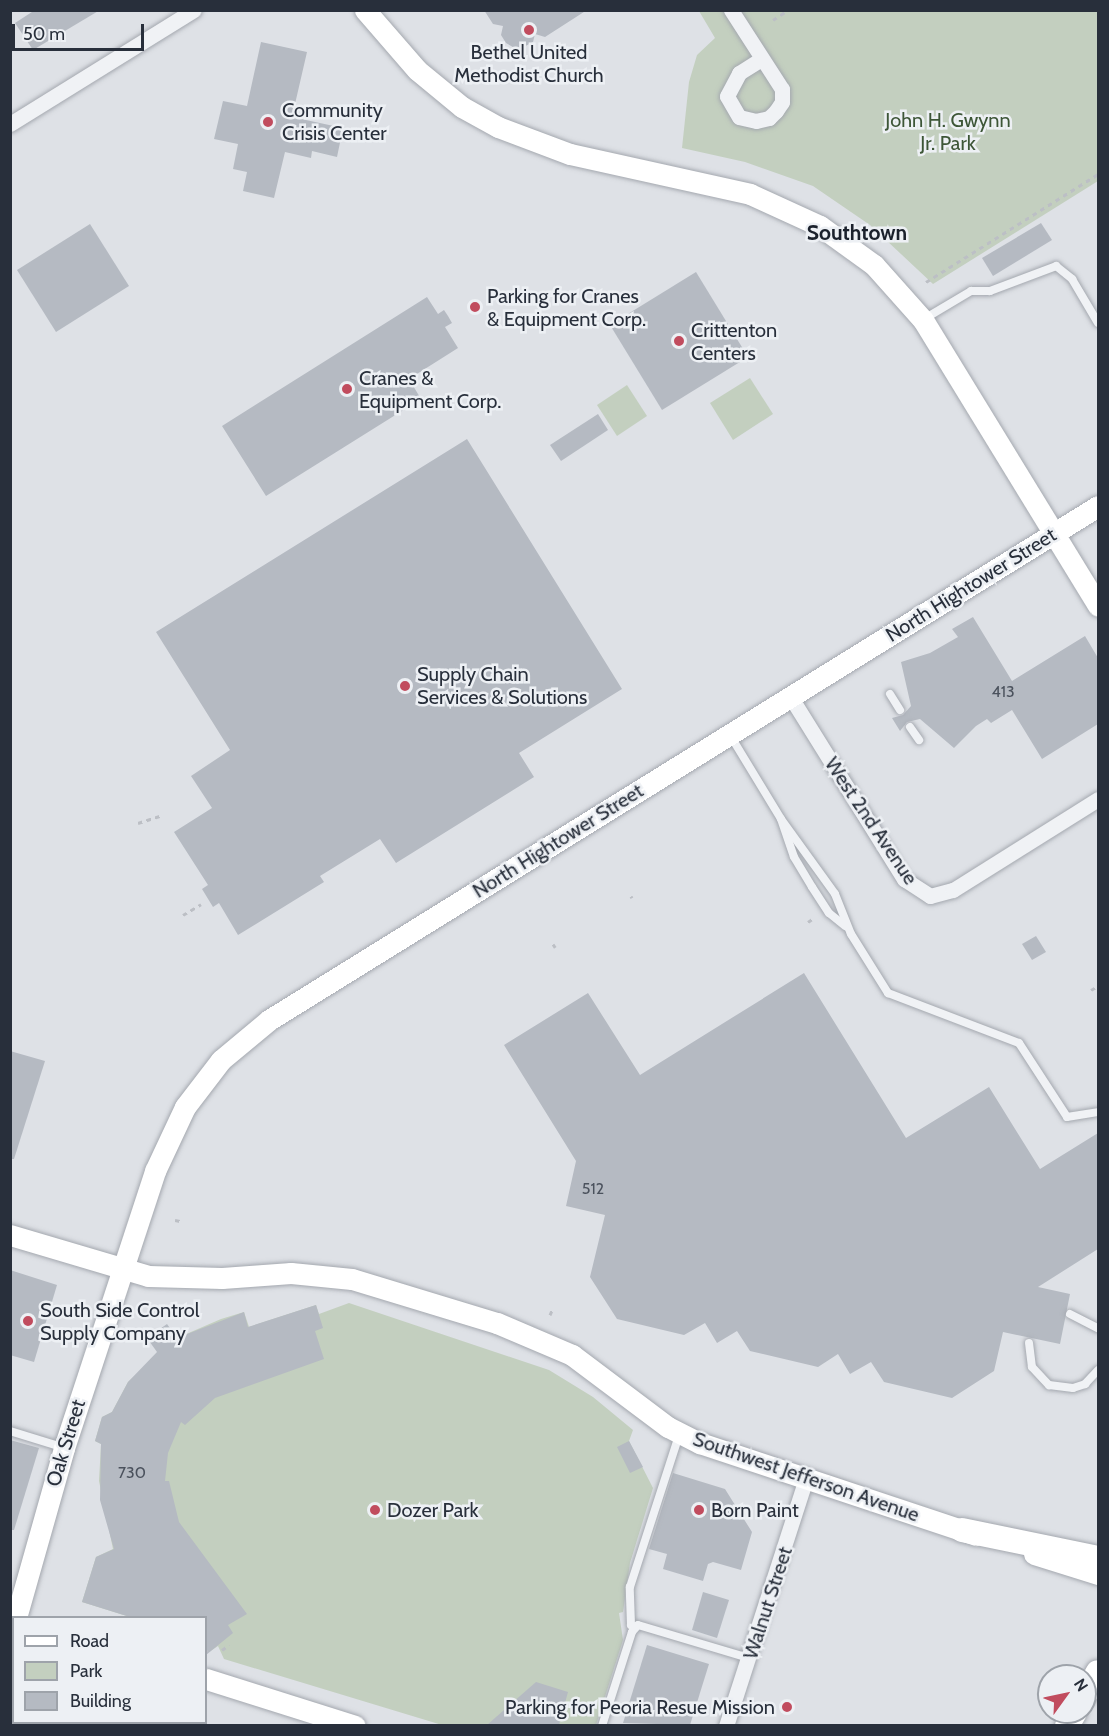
<!DOCTYPE html>
<style>
body{margin:0}
#map{position:relative;width:1109px;height:1736px;overflow:hidden;background:#dee1e6;font-family:Cabin,sans-serif}
div>[style]{position:absolute}
.green>*{inset:0;background:#c3cfbf}
.building>*{inset:0;background:#b5bac2}
.path>*{height:3px;margin-top:-1.5px;transform-origin:0;background:repeating-linear-gradient(90deg,#bcbfc5 0 4.5px,transparent 0 9px)}
.roads{filter:drop-shadow(0 0 2px #a4a8af) drop-shadow(0 0 2px #a4a8af)}
.lane>*{height:8px;margin:-4px;padding:0 4px;transform-origin:4px;border-radius:4px;background:#f0f2f5}
.street>*{height:15px;margin:-7.5px;padding:0 7.5px;transform-origin:7.5px;border-radius:7.5px;background:#f0f2f5}
.secondary>*{height:21px;margin:-10.5px;padding:0 10.5px;transform-origin:10.5px;border-radius:10.5px;background:#fff}
.primary>*{height:24px;margin:-12px;padding:0 12px;transform-origin:12px;border-radius:12px;background:#fff}
.dots>*{width:16px;height:16px;translate:-50% -50%;box-sizing:border-box;border:3px solid #edf0f4;border-radius:50%}
span{translate:-50% -50%;white-space:nowrap;text-align:center;line-height:1.15;-webkit-text-stroke:5px #edf0f4;paint-order:stroke}
.number-label{font-size:16px;color:#4b525d}
.number-label span{-webkit-text-stroke-width:0}
.poi-label{font-size:20px;color:#282f3b}
.left{translate:0 -50%;text-align:left}
.right{translate:-100% -50%;text-align:right}
.park-label{font-size:20px;color:#3d5637}
.street-label{font-size:20px;color:#282f3b}
.neighbourhood-label{font-size:21px;color:#1b212c;font-weight:700}
.frame{position:absolute;inset:0;border:12px solid #282f3b;pointer-events:none}
.legend{position:absolute;left:12px;top:1616px;width:195px;height:108px;box-sizing:border-box;background:#edf0f4;border:2px solid #9ea3aa;margin:0;padding:8px 10px;list-style:none;font-size:18px;color:#282f3b}
.legend li{display:flex;align-items:center;gap:12px;height:30px}
.legend b{width:30px;border:2px solid #9ea3aa}
.north{position:absolute;left:1037px;top:1664px;width:60px;height:60px;box-sizing:border-box;background:#edf0f4;border:2px solid #9ea3aa;border-radius:50%;rotate:57deg;font-size:16px;font-weight:700;line-height:24px;text-align:center;color:#282f3b}
.north::after{content:'';display:block;margin:auto;width:21px;height:27px;background:#c14c5e;clip-path:polygon(50% 0,100% 100%,50% 72%,0 100%)}
.scale{position:absolute;left:12px;top:24px;width:132px;height:27px;box-sizing:border-box;border:3px solid #282f3b;border-top:0;padding-left:8px;font-size:18px;line-height:21px;white-space:nowrap;color:#282f3b;-webkit-text-stroke:4px #edf0f4;paint-order:stroke}
</style>
<div id="map">
<div class="green">
<i style="clip-path:polygon(699px 11px,1098px 11px,1098px 181px,933px 284px,870px 225px,813px 186px,745px 162px,682px 148px,689px 82px,697px 55px,715px 38px)"></i>
<i style="clip-path:polygon(750px 378px,773px 414px,733px 440px,710px 403px)"></i>
<i style="clip-path:polygon(627px 385px,647px 416px,617px 436px,597px 405px)"></i>
<i style="clip-path:polygon(349px 1303px,549px 1370px,593px 1397px,633px 1430px,629px 1441px,653px 1488px,630px 1563px,623px 1612px,619px 1613px,623px 1640px,596px 1725px,442px 1725px,224px 1659px,218px 1646px,209px 1652px,206px 1647px,206px 1618px,130px 1617px,82px 1602px,96px 1557px,113px 1549px,99px 1481px,101px 1444px,95px 1441px,102px 1417px,112px 1412px,128px 1382px,177px 1338px,221px 1319px,244px 1312px,249px 1327px,316px 1305px,319px 1314px)"></i>
</div>
<div class="building">
<i style="clip-path:polygon(35px 10px,100px 10px,33px 50px,15px 23px)"></i>
<i style="clip-path:polygon(484px 10px,587px 10px,545px 37px,535px 34px,533px 42px,518px 50px,506px 43px,501px 35px,503px 26px,493px 24px)"></i>
<i style="clip-path:polygon(261px 42px,307px 52px,292px 117px,343px 128px,337px 157px,312px 151px,311px 158px,285px 152px,274px 198px,243px 191px,247px 172px,233px 169px,238px 144px,214px 139px,223px 101px,247px 106px)"></i>
<i style="clip-path:polygon(1041px 223px,1052px 240px,993px 276px,982px 258px)"></i>
<i style="clip-path:polygon(90px 224px,129px 286px,56px 332px,17px 270px)"></i>
<i style="clip-path:polygon(696px 272px,748px 357px,662px 410px,610px 325px)"></i>
<i style="clip-path:polygon(427px 297px,438px 314px,444px 310px,448px 316px,452px 323px,445px 327px,458px 348px,409px 379px,421px 399px,266px 496px,222px 426px)"></i>
<i style="clip-path:polygon(598px 414px,608px 430px,561px 461px,550px 445px)"></i>
<i style="clip-path:polygon(467px 439px,622px 689px,519px 753px,534px 777px,396px 863px,380px 839px,320px 876px,324px 882px,238px 935px,219px 903px,213px 907px,202px 889px,208px 885px,174px 832px,212px 808px,191px 776px,230px 750px,156px 632px)"></i>
<i style="clip-path:polygon(973px 617px,1012px 681px,1085px 636px,1098px 658px,1098px 724px,1042px 759px,1012px 710px,991px 723px,987px 719px,976px 726px,954px 748px,920px 719px,907px 722px,900px 731px,892px 718px,903px 715px,911px 706px,901px 662px,930px 653px,958px 637px,952px 629px)"></i>
<i style="clip-path:polygon(1036px 936px,1046px 952px,1032px 960px,1022px 944px)"></i>
<i style="clip-path:polygon(804px 973px,906px 1138px,989px 1087px,1040px 1169px,1098px 1133px,1098px 1249px,1038px 1287px,1070px 1294px,1060px 1344px,1003px 1332px,994px 1371px,952px 1398px,884px 1382px,871px 1362px,850px 1374px,838px 1354px,818px 1367px,750px 1351px,737px 1331px,717px 1343px,705px 1323px,684px 1335px,617px 1319px,590px 1277px,605px 1215px,566px 1206px,576px 1161px,504px 1045px,588px 993px,640px 1075px)"></i>
<i style="clip-path:polygon(10px 1051px,45px 1061px,14px 1159px,10px 1159px)"></i>
<i style="clip-path:polygon(10px 1270px,57px 1285px,34px 1362px,10px 1355px)"></i>
<i style="clip-path:polygon(316px 1305px,323px 1328px,315px 1331px,324px 1359px,215px 1398px,185px 1425px,181px 1422px,168px 1453px,165px 1481px,169px 1481px,179px 1522px,247px 1614px,228px 1625px,233px 1633px,206px 1655px,206px 1617px,130px 1617px,82px 1602px,96px 1557px,114px 1549px,100px 1500px,101px 1444px,95px 1441px,102px 1417px,112px 1412px,128px 1382px,157px 1352px,147px 1338px,167px 1324px,177px 1338px,244px 1312px,248px 1327px)"></i>
<i style="clip-path:polygon(10px 1440px,39px 1448px,14px 1530px,10px 1530px)"></i>
<i style="clip-path:polygon(629px 1441px,643px 1467px,630px 1473px,617px 1447px)"></i>
<i style="clip-path:polygon(673px 1473px,725px 1489px,752px 1532px,741px 1570px,713px 1562px,708px 1564px,703px 1581px,663px 1569px,667px 1554px,649px 1549px)"></i>
<i style="clip-path:polygon(703px 1592px,729px 1600px,717px 1638px,692px 1630px)"></i>
<i style="clip-path:polygon(647px 1645px,709px 1664px,690px 1725px,623px 1723px)"></i>
<i style="clip-path:polygon(536px 1682px,568px 1692px,559px 1725px,487px 1725px)"></i>
</div>
<div class="path">
<i style="left:773px;top:20px;width:18px;rotate:-34deg"></i>
<i style="left:926px;top:282px;width:203px;rotate:-32.1deg"></i>
<i style="left:138px;top:823px;width:26px;rotate:-18deg"></i>
<i style="left:631px;top:896px;width:2px;rotate:63deg"></i>
<i style="left:183px;top:915px;width:21px;rotate:-31deg"></i>
<i style="left:808px;top:922px;width:7px;rotate:-34deg"></i>
<i style="left:553px;top:944px;width:4px;rotate:56deg"></i>
<i style="left:1091px;top:990px;width:8px;rotate:-30deg"></i>
<i style="left:175px;top:1220px;width:5px;rotate:11deg"></i>
<i style="left:550px;top:1315px;width:5px;rotate:-68deg"></i>
<i style="left:206px;top:1650px;width:2px;rotate:63deg"></i>
<i style="left:222px;top:1650px;width:9px;rotate:-36deg"></i>
</div>
<div class="roads">
<div class="lane">
<i style="left:924px;top:319px;width:55px;rotate:-30.8deg"></i>
<i style="left:971px;top:291px;width:19px"></i>
<i style="left:990px;top:291px;width:71px;rotate:-20.7deg"></i>
<i style="left:1056px;top:266px;width:21px;rotate:39deg"></i>
<i style="left:1072px;top:279px;width:51px;rotate:59.4deg"></i>
<i style="left:890px;top:694px;width:19px;rotate:58deg"></i>
<i style="left:910px;top:727px;width:16px;rotate:55deg"></i>
<i style="left:730px;top:735px;width:98px;rotate:58.7deg"></i>
<i style="left:781px;top:819px;width:40px;rotate:71.1deg"></i>
<i style="left:794px;top:857px;width:35px;rotate:59deg"></i>
<i style="left:812px;top:887px;width:31px;rotate:57deg"></i>
<i style="left:829px;top:913px;width:21px;rotate:39deg"></i>
<i style="left:781px;top:819px;width:92px;rotate:54.2deg"></i>
<i style="left:835px;top:894px;width:43px;rotate:68.2deg"></i>
<i style="left:851px;top:934px;width:70px;rotate:57.9deg"></i>
<i style="left:888px;top:993px;width:140px;rotate:20.9deg"></i>
<i style="left:1019px;top:1043px;width:88px;rotate:57deg"></i>
<i style="left:1067px;top:1117px;width:31px;rotate:-9deg"></i>
<i style="left:1070px;top:1314px;width:31px;rotate:27deg"></i>
<i style="left:1029px;top:1343px;width:24px;rotate:83deg"></i>
<i style="left:1032px;top:1367px;width:25px;rotate:47deg"></i>
<i style="left:1049px;top:1385px;width:24px;rotate:7deg"></i>
<i style="left:1073px;top:1388px;width:13px;rotate:-18deg"></i>
<i style="left:1085px;top:1384px;width:19px;rotate:-47deg"></i>
<i style="left:10px;top:1431px;width:54px;rotate:17.1deg"></i>
<i style="left:635px;top:1628px;width:5px;rotate:-143deg"></i>
<i style="left:631px;top:1625px;width:38px;rotate:-92deg"></i>
<i style="left:630px;top:1587px;width:160px;rotate:-72.1deg"></i>
<i style="left:602px;top:1726px;width:99px;rotate:-72.3deg"></i>
<i style="left:632px;top:1632px;width:9px;rotate:-49deg"></i>
<i style="left:638px;top:1625px;width:116px;rotate:16.6deg"></i>
</div>
<div class="street">
<i style="left:731px;top:10px;width:94px;rotate:57.2deg"></i>
<i style="left:782px;top:89px;width:13px;rotate:90deg"></i>
<i style="left:782px;top:102px;width:11px;rotate:124deg"></i>
<i style="left:776px;top:111px;width:10px;rotate:135deg"></i>
<i style="left:769px;top:118px;width:13px;rotate:167deg"></i>
<i style="left:756px;top:121px;width:17px;rotate:-167deg"></i>
<i style="left:739px;top:117px;width:24px;rotate:-120deg"></i>
<i style="left:727px;top:96px;width:26px;rotate:-62deg"></i>
<i style="left:739px;top:73px;width:26px;rotate:-32deg"></i>
<i style="left:10px;top:124px;width:216px;rotate:-31.8deg"></i>
<i style="left:790px;top:696px;width:216px;rotate:58.1deg"></i>
<i style="left:904px;top:879px;width:31px;rotate:33deg"></i>
<i style="left:930px;top:896px;width:24px;rotate:-15deg"></i>
<i style="left:953px;top:890px;width:171px;rotate:-32.1deg"></i>
<i style="left:10px;top:1640px;width:14px;rotate:-73deg"></i>
<i style="left:726px;top:1726px;width:260px;rotate:-72.1deg"></i>
</div>
<div class="secondary">
<i style="left:365px;top:10px;width:79px;rotate:49.1deg"></i>
<i style="left:417px;top:70px;width:58px;rotate:39.4deg"></i>
<i style="left:462px;top:107px;width:41px;rotate:29.1deg"></i>
<i style="left:498px;top:127px;width:77px;rotate:20.6deg"></i>
<i style="left:570px;top:154px;width:184px;rotate:12.5deg"></i>
<i style="left:750px;top:194px;width:77px;rotate:24.6deg"></i>
<i style="left:820px;top:226px;width:67px;rotate:35.8deg"></i>
<i style="left:874px;top:265px;width:74px;rotate:48.3deg"></i>
<i style="left:923px;top:320px;width:335px;rotate:58.5deg"></i>
<i style="left:10px;top:1235px;width:144px;rotate:16.5deg"></i>
<i style="left:148px;top:1276px;width:74px;rotate:1.5deg"></i>
<i style="left:222px;top:1278px;width:69px;rotate:-4.1deg"></i>
<i style="left:291px;top:1273px;width:61px;rotate:5.6deg"></i>
<i style="left:352px;top:1279px;width:152px;rotate:16.9deg"></i>
<i style="left:497px;top:1323px;width:82px;rotate:23.1deg"></i>
<i style="left:572px;top:1355px;width:120px;rotate:36.9deg"></i>
<i style="left:668px;top:1427px;width:36px;rotate:27deg"></i>
<i style="left:700px;top:1443px;width:291px;rotate:18.4deg"></i>
<i style="left:1034px;top:1554px;width:67px;rotate:17.4deg"></i>
<i style="left:16px;top:1618px;width:177px;rotate:-74.2deg"></i>
<i style="left:64px;top:1448px;width:292px;rotate:-71.8deg"></i>
<i style="left:155px;top:1171px;width:71px;rotate:-64.9deg"></i>
<i style="left:185px;top:1107px;width:59px;rotate:-52.5deg"></i>
<i style="left:221px;top:1060px;width:62px;rotate:-39.8deg"></i>
<i style="left:269px;top:1020px;width:975px;rotate:-31.8deg"></i>
<i style="left:206px;top:1679px;width:156px;rotate:17.5deg"></i>
</div>
<div class="primary">
<i style="left:962px;top:1530px;width:139px;rotate:11.6deg"></i>
<i style="left:1085px;top:1695px;width:26px;rotate:-61deg"></i>
<i style="left:1067px;top:1726px;width:16px;rotate:-60deg"></i>
</div>
</div>
<div class="dots">
<i style="left:529px;top:30px;background:#c14c5e"></i>
<i style="left:268px;top:122px;background:#c14c5e"></i>
<i style="left:475px;top:307px;background:#c14c5e"></i>
<i style="left:679px;top:341px;background:#c14c5e"></i>
<i style="left:347px;top:389px;background:#c14c5e"></i>
<i style="left:405px;top:686px;background:#c14c5e"></i>
<i style="left:28px;top:1321px;background:#c14c5e"></i>
<i style="left:375px;top:1510px;background:#c14c5e"></i>
<i style="left:699px;top:1510px;background:#c14c5e"></i>
<i style="left:787px;top:1707px;background:#c14c5e"></i>
</div>
<div class="number-label">
<span style="left:1003px;top:692px">413</span>
<span style="left:593px;top:1189px">512</span>
<span style="left:132px;top:1473px">730</span>
</div>
<div class="poi-label">
<span style="left:529px;top:64px">Bethel United<br>Methodist Church</span>
<span class="left" style="left:282px;top:122px">Community<br>Crisis Center</span>
<span class="left" style="left:487px;top:308px">Parking for Cranes<br>&amp; Equipment Corp.</span>
<span class="left" style="left:691px;top:342px">Crittenton<br>Centers</span>
<span class="left" style="left:359px;top:390px">Cranes &amp;<br>Equipment Corp.</span>
<span class="left" style="left:417px;top:686px">Supply Chain<br>Services &amp; Solutions</span>
<span class="left" style="left:40px;top:1322px">South Side Control<br>Supply Company</span>
<span class="left" style="left:387px;top:1510px">Dozer Park</span>
<span class="left" style="left:711px;top:1510px">Born Paint</span>
<span class="right" style="left:775px;top:1707px">Parking for Peoria Resue Mission</span>
</div>
<div class="park-label">
<span style="left:948px;top:132px">John H. Gwynn<br>Jr. Park</span>
</div>
<div class="street-label">
<span style="left:971px;top:585px;rotate:-32deg">North Hightower Street</span>
<span style="left:871px;top:821px;rotate:56deg">West 2nd Avenue</span>
<span style="left:558px;top:841px;rotate:-32deg">North Hightower Street</span>
<span style="left:66px;top:1443px;rotate:-73deg">Oak Street</span>
<span style="left:806px;top:1477px;rotate:19deg">Southwest Jefferson Avenue</span>
<span style="left:768px;top:1603px;rotate:-72deg">Walnut Street</span>
</div>
<div class="neighbourhood-label">
<span style="left:857px;top:233px">Southtown</span>
</div>
<div class="frame"></div>
<ul class="legend">
<li><b style="height:8px;background:#fff"></b>Road</li>
<li><b style="height:16px;background:#c3cfbf"></b>Park</li>
<li><b style="height:16px;background:#b5bac2"></b>Building</li>
</ul>
<div class="north">N</div>
<div class="scale">50 m</div>
</div>
